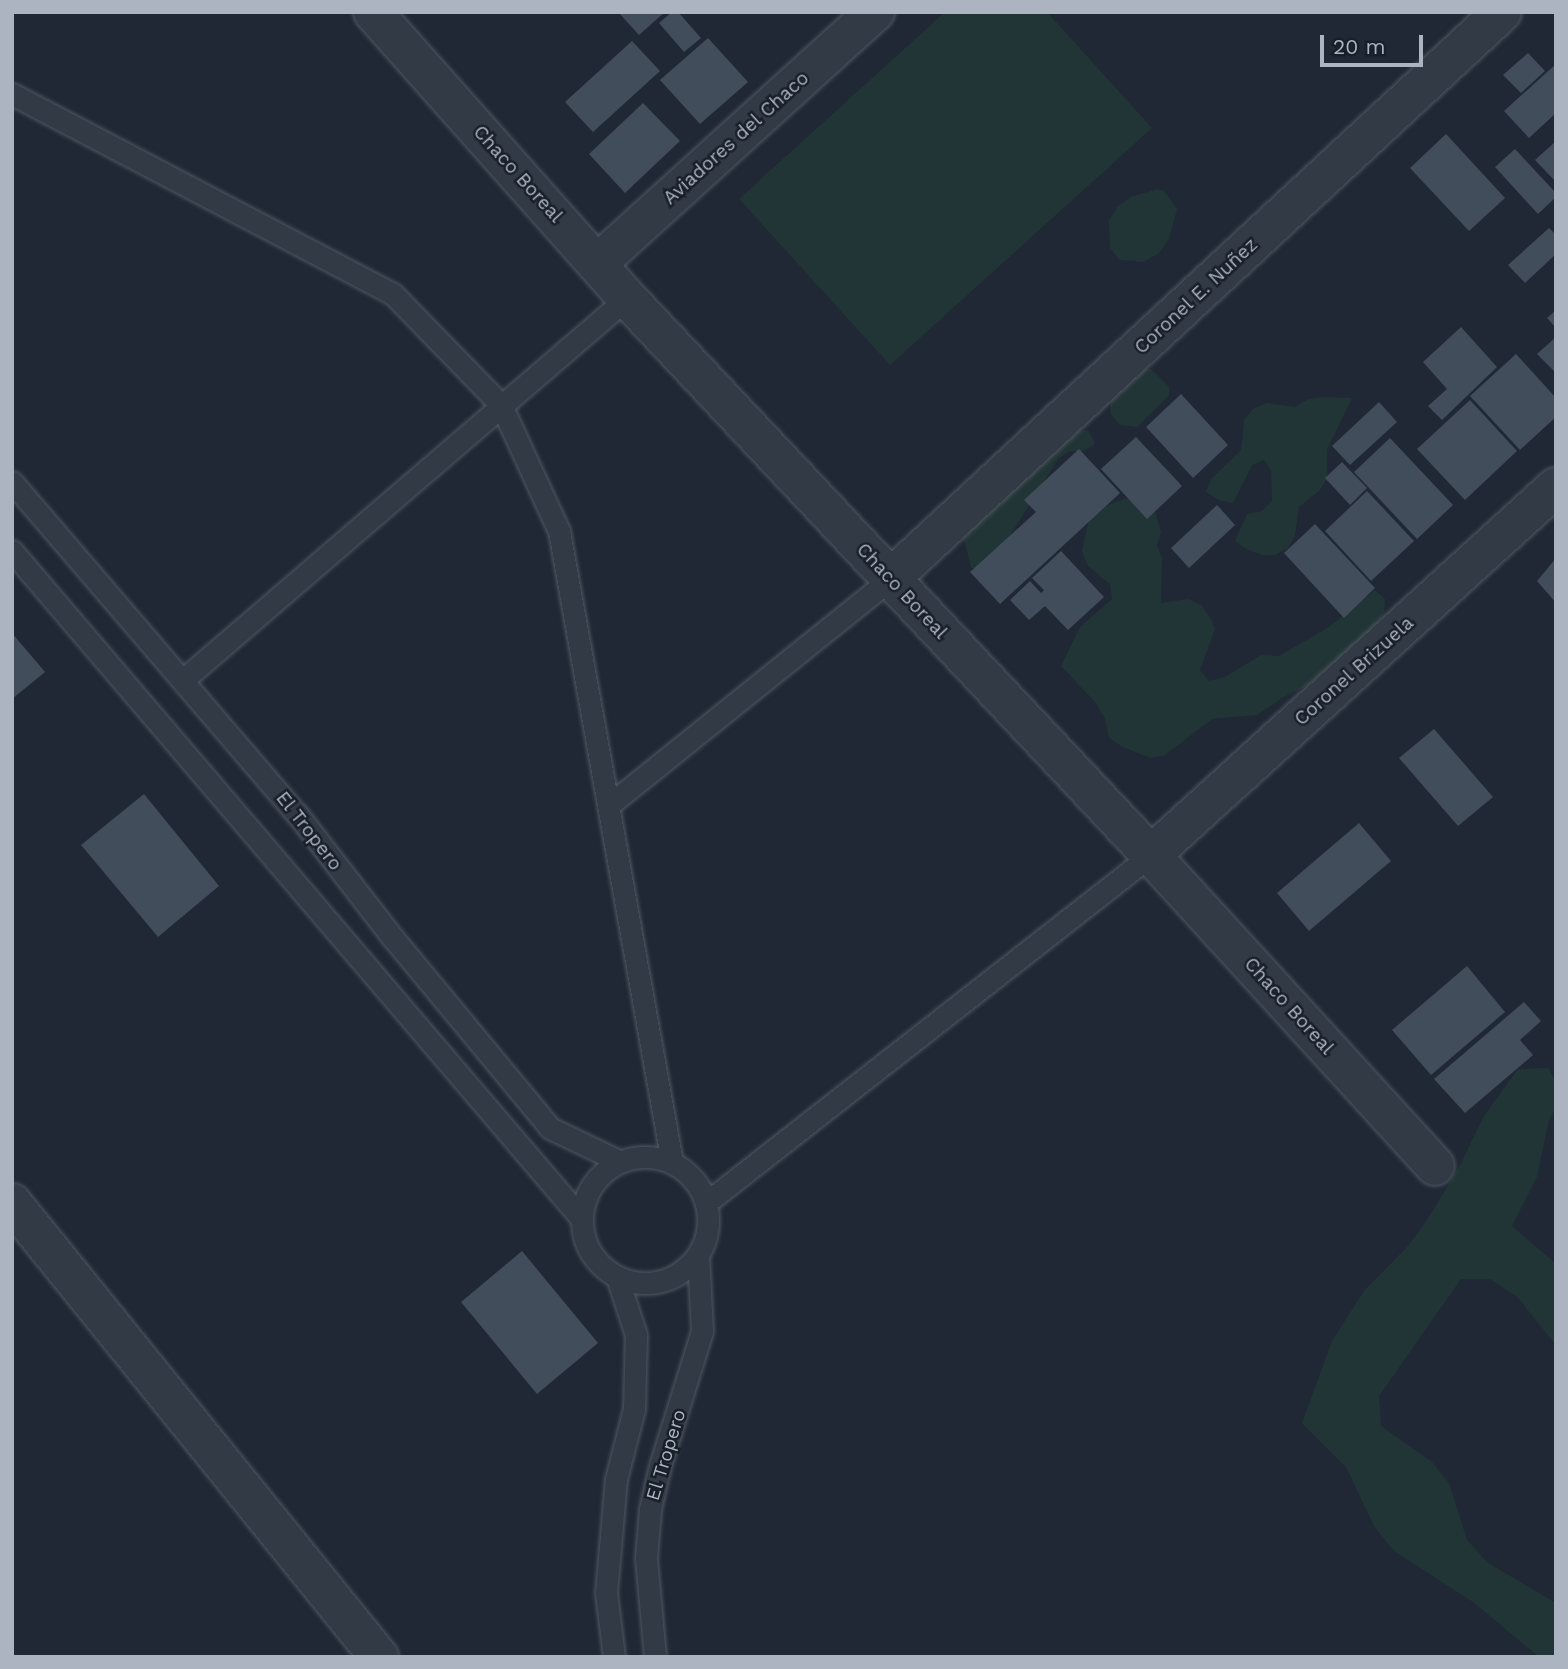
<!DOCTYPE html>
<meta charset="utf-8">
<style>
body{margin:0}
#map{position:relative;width:1568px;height:1669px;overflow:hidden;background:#1f2834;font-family:"Work Sans",sans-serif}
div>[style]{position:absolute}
.green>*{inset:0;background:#223536}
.building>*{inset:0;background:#424d5c}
.roads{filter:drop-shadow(0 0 2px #505763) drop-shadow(0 0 2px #505763)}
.lane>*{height:21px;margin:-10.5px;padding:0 10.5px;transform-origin:10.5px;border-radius:10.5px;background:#323a45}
.lane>.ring{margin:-10.5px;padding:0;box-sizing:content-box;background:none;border:21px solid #323a45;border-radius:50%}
.street>*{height:38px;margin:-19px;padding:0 19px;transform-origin:19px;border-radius:19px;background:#323a45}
span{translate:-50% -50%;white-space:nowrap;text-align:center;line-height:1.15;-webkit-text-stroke:5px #181f29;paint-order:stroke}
.street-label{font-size:19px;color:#acb4c2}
.frame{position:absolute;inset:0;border:14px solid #acb4c2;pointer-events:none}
.scale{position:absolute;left:1320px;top:35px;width:103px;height:32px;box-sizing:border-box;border:4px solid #acb4c2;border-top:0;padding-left:9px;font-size:21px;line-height:24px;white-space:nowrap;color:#acb4c2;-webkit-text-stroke:5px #181f29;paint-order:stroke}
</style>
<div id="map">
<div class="green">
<i style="clip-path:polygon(945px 12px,1047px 12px,1152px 128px,890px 365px,739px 199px)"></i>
<i style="clip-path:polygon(1157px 189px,1164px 191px,1177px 209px,1169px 239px,1159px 253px,1144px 262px,1120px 260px,1110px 248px,1109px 221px,1117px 207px,1131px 197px)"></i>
<i style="clip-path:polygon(1143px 369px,1151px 369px,1169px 387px,1169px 395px,1137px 427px,1120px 425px,1110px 413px,1111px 399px)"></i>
<i style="clip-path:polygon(1323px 397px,1352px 398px,1327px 450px,1327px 478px,1320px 490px,1299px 507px,1295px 536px,1288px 548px,1275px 555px,1262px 555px,1246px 549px,1235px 541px,1247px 514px,1262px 511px,1272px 501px,1271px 471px,1264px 460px,1252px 465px,1233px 503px,1219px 500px,1206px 492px,1211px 479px,1241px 450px,1244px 420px,1253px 409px,1267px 403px,1295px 407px,1309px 399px)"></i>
<i style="clip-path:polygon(1074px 428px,1089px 431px,1095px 444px,1083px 451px,1070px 451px,1058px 459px,1011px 534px,997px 572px,982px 575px,971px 567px,964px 539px,967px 524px)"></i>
<i style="clip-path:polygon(1124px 499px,1139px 499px,1153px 504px,1161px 532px,1157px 545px,1162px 558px,1161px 603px,1188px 599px,1201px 605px,1210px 617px,1215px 629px,1200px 670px,1209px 681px,1225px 677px,1261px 655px,1279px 656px,1329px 627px,1375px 590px,1385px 599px,1384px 612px,1367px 640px,1335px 672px,1282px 698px,1257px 715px,1212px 719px,1165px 755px,1150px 758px,1121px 746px,1109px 738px,1105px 719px,1096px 703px,1061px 666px,1080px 627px,1112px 599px,1110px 584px,1088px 566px,1082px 551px,1088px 523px,1096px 510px)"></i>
<i style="clip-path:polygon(1548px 1068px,1556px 1082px,1556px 1107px,1549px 1120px,1537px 1177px,1512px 1226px,1556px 1264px,1556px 1345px,1517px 1297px,1490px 1279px,1461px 1279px,1379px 1396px,1381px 1426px,1432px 1462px,1449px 1483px,1467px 1540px,1488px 1563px,1556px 1603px,1556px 1657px,1539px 1657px,1473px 1602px,1394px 1551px,1374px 1526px,1346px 1467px,1302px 1423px,1332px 1341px,1364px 1291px,1408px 1246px,1427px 1220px,1458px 1169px,1484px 1116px,1518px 1069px)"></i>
</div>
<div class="building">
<i style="clip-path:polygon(618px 12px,665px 12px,639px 35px)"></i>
<i style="clip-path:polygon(672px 12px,678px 12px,701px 38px,684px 52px,659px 23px)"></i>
<i style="clip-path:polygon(708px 38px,748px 82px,700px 124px,660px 80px)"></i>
<i style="clip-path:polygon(632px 41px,660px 71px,593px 132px,565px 102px)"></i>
<i style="clip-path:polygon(1528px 53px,1545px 71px,1521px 93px,1503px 75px)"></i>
<i style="clip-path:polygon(1556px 64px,1556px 113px,1529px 138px,1504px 111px)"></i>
<i style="clip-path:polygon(643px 103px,680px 141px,625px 193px,589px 154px)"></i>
<i style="clip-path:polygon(1446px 134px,1505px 198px,1469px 231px,1410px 168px)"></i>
<i style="clip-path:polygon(1556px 141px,1556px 182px,1535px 160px)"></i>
<i style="clip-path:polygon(1515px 149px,1556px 193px,1556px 197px,1538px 214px,1495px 167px)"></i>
<i style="clip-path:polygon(1549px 228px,1556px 235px,1556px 254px,1525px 283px,1508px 265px)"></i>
<i style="clip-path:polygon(1556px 310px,1556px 328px,1547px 318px)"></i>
<i style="clip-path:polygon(1461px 327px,1497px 367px,1442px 420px,1428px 406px,1447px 389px,1423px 362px)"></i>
<i style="clip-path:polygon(1556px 337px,1556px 373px,1537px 354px)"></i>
<i style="clip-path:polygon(1516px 354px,1556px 398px,1556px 417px,1520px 450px,1470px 396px)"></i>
<i style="clip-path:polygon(1181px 394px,1228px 445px,1193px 478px,1146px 427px)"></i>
<i style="clip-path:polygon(1470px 400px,1517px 451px,1465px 500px,1417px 449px)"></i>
<i style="clip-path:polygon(1379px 402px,1397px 422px,1350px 465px,1332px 446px)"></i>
<i style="clip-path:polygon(1136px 437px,1182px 486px,1147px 519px,1101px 469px)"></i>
<i style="clip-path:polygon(1390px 438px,1453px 505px,1417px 539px,1354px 472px)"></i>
<i style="clip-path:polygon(1079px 449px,1120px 493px,1000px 604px,970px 572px,1036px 512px,1024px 500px)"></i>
<i style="clip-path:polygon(1342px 462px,1367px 488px,1350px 505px,1325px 478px)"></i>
<i style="clip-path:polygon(1367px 491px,1414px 541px,1371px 581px,1325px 531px)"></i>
<i style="clip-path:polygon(1217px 505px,1235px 525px,1189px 568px,1171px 548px)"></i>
<i style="clip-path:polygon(1315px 524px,1375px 588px,1344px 618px,1284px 553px)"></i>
<i style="clip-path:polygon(1061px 551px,1104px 597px,1068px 630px,1045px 606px,1029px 620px,1010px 600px,1030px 581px,1041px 593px,1044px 590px,1032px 578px)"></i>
<i style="clip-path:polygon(1556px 558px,1556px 603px,1537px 581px)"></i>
<i style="clip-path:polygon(12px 633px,45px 672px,12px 699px)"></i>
<i style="clip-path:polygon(1434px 729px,1493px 797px,1458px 826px,1399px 758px)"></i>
<i style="clip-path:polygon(144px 794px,219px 886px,158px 937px,81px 845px)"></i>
<i style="clip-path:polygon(1359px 823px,1391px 861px,1309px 931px,1277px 893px)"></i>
<i style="clip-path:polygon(1467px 966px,1505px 1012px,1431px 1075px,1392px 1030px)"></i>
<i style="clip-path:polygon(1524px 1002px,1541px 1021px,1520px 1040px,1533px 1055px,1465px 1113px,1434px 1079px)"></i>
<i style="clip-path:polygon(522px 1251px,598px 1343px,537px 1394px,461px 1302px)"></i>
</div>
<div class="roads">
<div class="lane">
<i style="left:12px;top:94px;width:430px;rotate:27.7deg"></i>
<i style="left:393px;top:294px;width:155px;rotate:45.8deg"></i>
<i style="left:501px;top:405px;width:139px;rotate:65.3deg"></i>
<i style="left:559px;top:531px;width:641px;rotate:79.85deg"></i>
<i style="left:12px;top:482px;width:438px;rotate:49.4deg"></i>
<i style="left:297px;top:814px;width:157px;rotate:52.3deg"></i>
<i style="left:393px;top:938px;width:246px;rotate:50.4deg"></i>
<i style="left:550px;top:1128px;width:76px;rotate:25.6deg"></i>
<i style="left:12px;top:551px;width:877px;rotate:49.53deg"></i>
<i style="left:184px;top:679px;width:584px;rotate:-40.7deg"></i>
<i style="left:609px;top:805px;width:361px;rotate:-38.8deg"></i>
<i class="ring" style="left:582px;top:1157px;width:105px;height:105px"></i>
<i style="left:706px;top:1203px;width:565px;rotate:-38.03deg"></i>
<i style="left:614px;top:1657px;width:64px;rotate:-97.1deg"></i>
<i style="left:606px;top:1593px;width:114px;rotate:-85deg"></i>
<i style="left:616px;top:1479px;width:72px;rotate:-75.6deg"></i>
<i style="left:634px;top:1409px;width:74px;rotate:-88.5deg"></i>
<i style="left:636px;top:1335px;width:61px;rotate:-108.1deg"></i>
<i style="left:655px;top:1657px;width:99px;rotate:-95.2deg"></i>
<i style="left:646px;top:1558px;width:49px;rotate:-85.3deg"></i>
<i style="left:650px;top:1509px;width:44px;rotate:-76.9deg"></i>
<i style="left:660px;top:1466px;width:141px;rotate:-72.7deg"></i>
<i style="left:702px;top:1331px;width:76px;rotate:-93deg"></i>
</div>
<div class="street">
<i style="left:373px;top:12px;width:383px;rotate:48.4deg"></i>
<i style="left:627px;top:298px;width:765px;rotate:46.75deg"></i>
<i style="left:1151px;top:855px;width:421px;rotate:47.6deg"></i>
<i style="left:598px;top:263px;width:374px;rotate:-42.2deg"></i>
<i style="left:890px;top:579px;width:834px;rotate:-42.81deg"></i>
<i style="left:1151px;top:855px;width:547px;rotate:-42.26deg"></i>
<i style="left:12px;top:1203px;width:584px;rotate:51.05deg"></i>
</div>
</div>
<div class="street-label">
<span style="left:736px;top:138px;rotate:-42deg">Aviadores del Chaco</span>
<span style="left:518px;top:174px;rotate:48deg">Chaco Boreal</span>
<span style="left:1196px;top:296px;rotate:-43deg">Coronel E. Nuñez</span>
<span style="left:902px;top:591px;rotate:47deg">Chaco Boreal</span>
<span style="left:1354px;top:671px;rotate:-42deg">Coronel Brizuela</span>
<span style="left:309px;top:831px;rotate:52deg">El Tropero</span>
<span style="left:1289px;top:1006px;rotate:48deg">Chaco Boreal</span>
<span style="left:666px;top:1455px;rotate:-73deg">El Tropero</span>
</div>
<div class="frame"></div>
<div class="scale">20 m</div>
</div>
